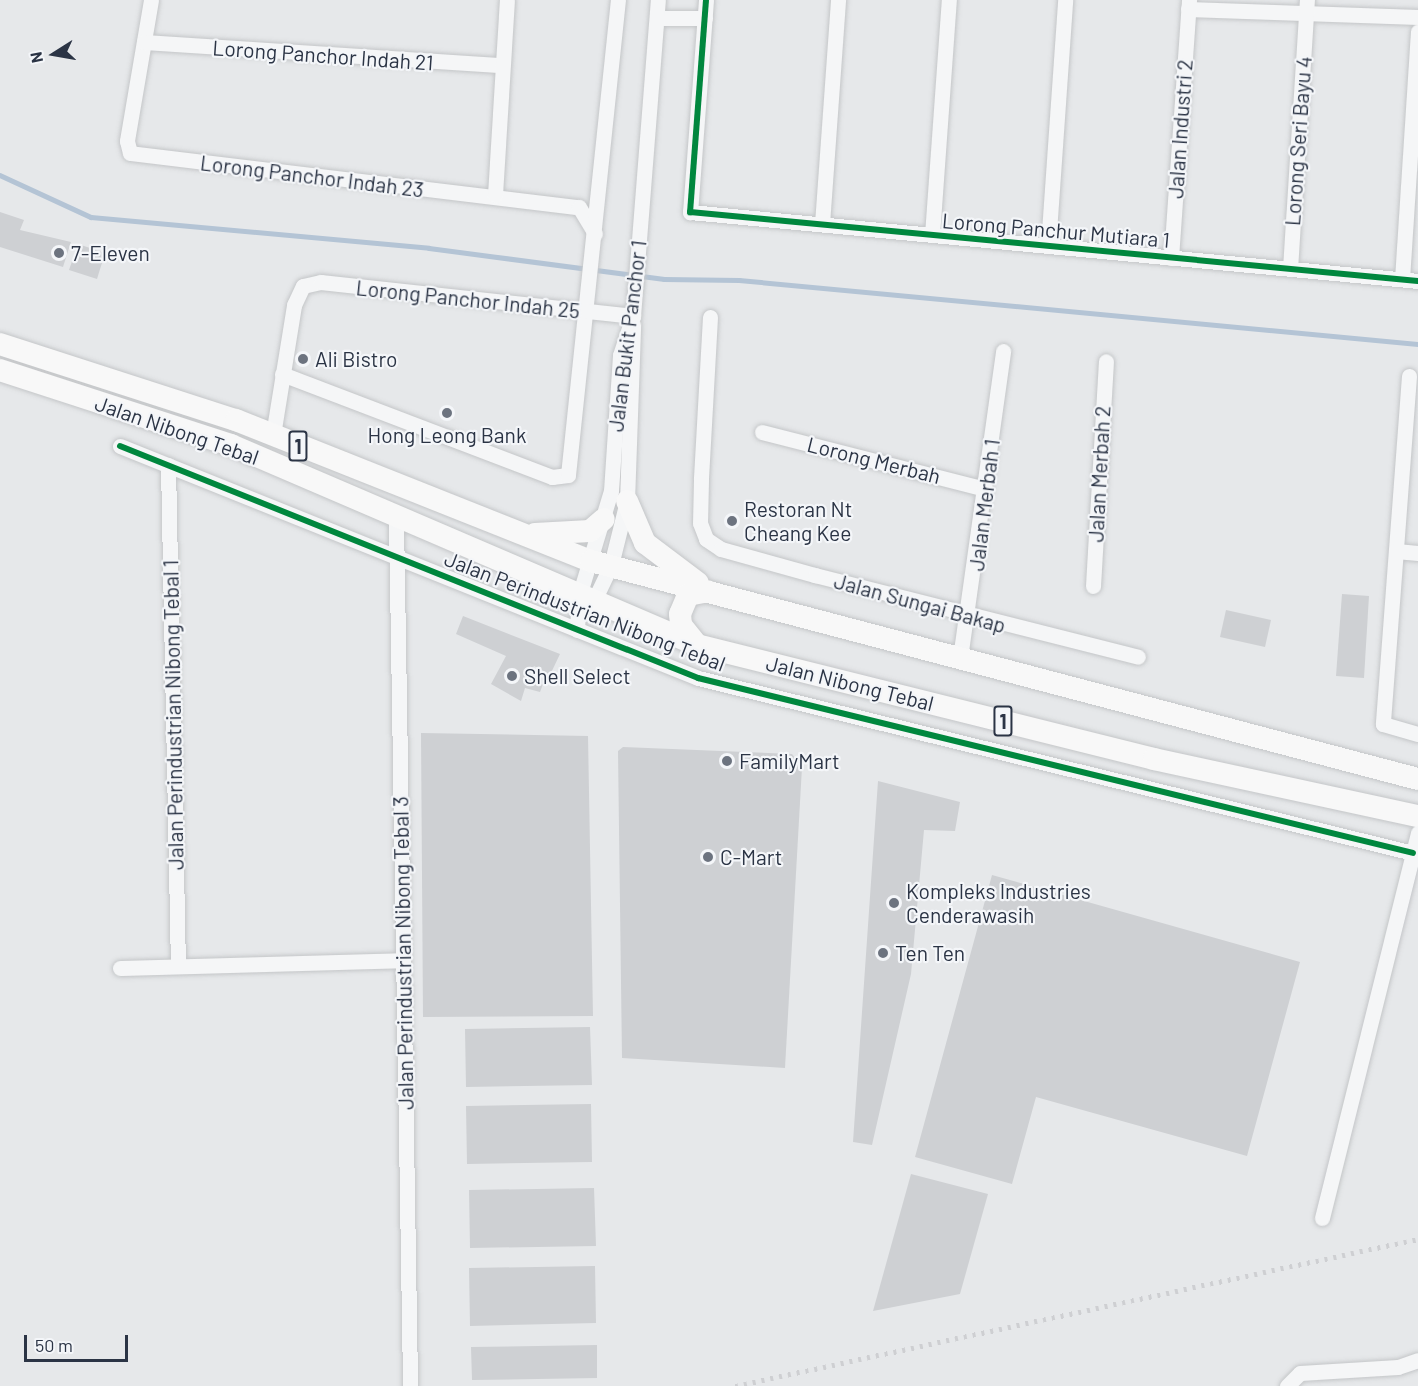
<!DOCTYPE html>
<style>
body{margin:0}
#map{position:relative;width:1418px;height:1386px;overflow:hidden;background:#e6e8ea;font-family:Barlow,sans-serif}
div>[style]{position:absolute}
.stream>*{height:4.5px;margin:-2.25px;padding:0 2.25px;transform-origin:2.25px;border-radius:2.25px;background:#b4c4d5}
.building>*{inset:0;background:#ced0d3}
.roads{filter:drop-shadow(0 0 2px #c4c6c8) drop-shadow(0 0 2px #c4c6c8)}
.minor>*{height:15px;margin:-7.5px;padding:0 7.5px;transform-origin:7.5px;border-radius:7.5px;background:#f5f6f7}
.highway>*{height:22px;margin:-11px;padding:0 11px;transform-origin:11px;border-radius:11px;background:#f8f8f8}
.rail>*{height:4.5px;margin-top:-2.25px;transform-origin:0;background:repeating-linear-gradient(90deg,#cecfd2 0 3px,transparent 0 9px)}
.cycleway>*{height:6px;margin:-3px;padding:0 3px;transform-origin:3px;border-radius:3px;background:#00873e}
.dots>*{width:16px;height:16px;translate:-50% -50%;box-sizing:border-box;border:3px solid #f4f6f9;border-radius:50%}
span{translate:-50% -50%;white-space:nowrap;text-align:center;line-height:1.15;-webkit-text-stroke:4.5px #f4f6f9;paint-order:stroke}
.shield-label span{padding:2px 4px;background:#f4f6f9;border:2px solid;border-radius:4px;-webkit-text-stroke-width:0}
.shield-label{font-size:20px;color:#2b3445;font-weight:700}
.street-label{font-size:21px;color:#2b3445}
.poi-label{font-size:21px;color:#2b3445}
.left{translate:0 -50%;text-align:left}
.north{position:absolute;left:24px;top:24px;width:60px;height:60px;-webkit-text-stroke:4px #f4f6f9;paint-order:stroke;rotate:259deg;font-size:16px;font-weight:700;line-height:24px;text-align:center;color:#2b3445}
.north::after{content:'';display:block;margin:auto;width:21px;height:27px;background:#2b3445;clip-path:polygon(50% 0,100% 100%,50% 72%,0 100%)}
.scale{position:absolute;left:24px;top:1335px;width:104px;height:27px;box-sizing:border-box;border:3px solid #2b3445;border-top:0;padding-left:8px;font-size:18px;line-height:21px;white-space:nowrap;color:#2b3445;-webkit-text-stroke:4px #f4f6f9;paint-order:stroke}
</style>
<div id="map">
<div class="stream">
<i style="left:0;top:175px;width:100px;rotate:24.8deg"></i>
<i style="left:91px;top:217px;width:339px;rotate:5.2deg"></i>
<i style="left:429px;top:248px;width:237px;rotate:7.5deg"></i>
<i style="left:664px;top:279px;width:75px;rotate:0.8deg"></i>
<i style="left:739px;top:280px;width:682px;rotate:5.38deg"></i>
</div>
<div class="building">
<i style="clip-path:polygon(0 212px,24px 220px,20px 230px,71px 242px,63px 267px,0 247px)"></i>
<i style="clip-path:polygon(78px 244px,105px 253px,97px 279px,69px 270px)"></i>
<i style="clip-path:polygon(1342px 594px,1369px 596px,1364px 678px,1336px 676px)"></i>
<i style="clip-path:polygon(1226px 610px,1271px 620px,1265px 647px,1220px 637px)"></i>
<i style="clip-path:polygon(463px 616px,560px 654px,550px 675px,534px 666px,529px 674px,545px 679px,540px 692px,525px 688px,521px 701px,491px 684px,506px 656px,456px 634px)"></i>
<i style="clip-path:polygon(421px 733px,588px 736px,593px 1016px,423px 1017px)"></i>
<i style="clip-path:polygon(623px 747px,792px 754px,802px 767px,785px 1068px,622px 1058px,618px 751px)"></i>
<i style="clip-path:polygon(878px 781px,960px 802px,955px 831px,924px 830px,911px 974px,872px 1145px,853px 1142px)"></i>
<i style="clip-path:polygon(992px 875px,1300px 962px,1247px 1156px,1036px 1097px,1012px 1184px,915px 1157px)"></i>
<i style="clip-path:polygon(590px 1027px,592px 1085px,466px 1087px,465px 1029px)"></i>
<i style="clip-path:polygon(591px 1104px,592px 1162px,467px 1164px,466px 1106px)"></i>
<i style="clip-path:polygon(911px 1174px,988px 1194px,960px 1294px,873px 1311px)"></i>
<i style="clip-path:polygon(594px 1188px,596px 1246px,470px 1248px,469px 1190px)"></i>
<i style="clip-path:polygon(595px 1266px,596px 1323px,470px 1326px,469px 1268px)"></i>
<i style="clip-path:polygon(597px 1345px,597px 1378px,472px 1380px,471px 1347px)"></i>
</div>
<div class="roads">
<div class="minor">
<i style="left:151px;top:0;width:143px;rotate:99.7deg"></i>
<i style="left:127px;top:141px;width:12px;rotate:76deg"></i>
<i style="left:130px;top:153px;width:452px;rotate:6.9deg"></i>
<i style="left:579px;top:207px;width:31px;rotate:59deg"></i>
<i style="left:706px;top:0;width:213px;rotate:94.3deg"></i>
<i style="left:690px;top:212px;width:731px;rotate:5.41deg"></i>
<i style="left:1188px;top:9px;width:230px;rotate:2deg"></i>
<i style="left:657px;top:18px;width:48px"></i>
<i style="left:144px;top:42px;width:359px;rotate:3.7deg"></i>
<i style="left:495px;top:195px;width:195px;rotate:-86.5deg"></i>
<i style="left:822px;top:224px;width:225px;rotate:-85.9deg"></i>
<i style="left:932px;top:235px;width:236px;rotate:-85.9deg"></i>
<i style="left:1048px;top:246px;width:247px;rotate:-86deg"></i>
<i style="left:1171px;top:258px;width:259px;rotate:-86deg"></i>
<i style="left:1290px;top:269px;width:270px;rotate:-86.4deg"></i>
<i style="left:1402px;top:279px;width:248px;rotate:-86.3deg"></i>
<i style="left:710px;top:317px;width:163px;rotate:93.2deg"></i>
<i style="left:701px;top:480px;width:43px;rotate:91.3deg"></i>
<i style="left:700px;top:523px;width:17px;rotate:69deg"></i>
<i style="left:706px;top:539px;width:18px;rotate:34deg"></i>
<i style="left:721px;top:549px;width:98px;rotate:15.5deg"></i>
<i style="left:815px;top:575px;width:333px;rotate:14.2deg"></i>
<i style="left:282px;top:374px;width:289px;rotate:20.9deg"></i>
<i style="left:552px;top:477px;width:16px;rotate:-7deg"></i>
<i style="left:568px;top:475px;width:478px;rotate:-84deg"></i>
<i style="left:1409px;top:376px;width:349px;rotate:94.3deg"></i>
<i style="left:1383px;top:724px;width:36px;rotate:16deg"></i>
<i style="left:762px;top:432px;width:230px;rotate:14.3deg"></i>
<i style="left:273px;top:435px;width:132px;rotate:-80.8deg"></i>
<i style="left:294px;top:305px;width:21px;rotate:-65deg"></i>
<i style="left:303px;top:286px;width:18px;rotate:-13deg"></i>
<i style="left:321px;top:282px;width:314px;rotate:6.2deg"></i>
<i style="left:120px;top:446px;width:623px;rotate:21.87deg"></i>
<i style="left:698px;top:678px;width:736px;rotate:13.75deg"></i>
<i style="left:168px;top:465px;width:501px;rotate:88.86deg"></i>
<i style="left:396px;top:519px;width:867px;rotate:89.07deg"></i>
<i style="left:1396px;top:551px;width:22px;rotate:5deg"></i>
<i style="left:1093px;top:586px;width:225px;rotate:-86.7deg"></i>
<i style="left:590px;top:609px;width:49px;rotate:-64.5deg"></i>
<i style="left:611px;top:565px;width:66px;rotate:-76deg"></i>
<i style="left:627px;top:501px;width:176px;rotate:-88deg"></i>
<i style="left:577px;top:630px;width:34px;rotate:-87deg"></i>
<i style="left:579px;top:596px;width:110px;rotate:-73.1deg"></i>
<i style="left:611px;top:491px;width:136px;rotate:-86.2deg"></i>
<i style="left:620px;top:355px;width:41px;rotate:-71.6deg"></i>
<i style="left:633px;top:316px;width:317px;rotate:-85.5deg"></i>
<i style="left:960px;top:658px;width:310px;rotate:-82deg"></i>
<i style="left:120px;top:968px;width:283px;rotate:-1.6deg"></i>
<i style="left:1322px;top:1218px;width:397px;rotate:-76deg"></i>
<i style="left:1287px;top:1386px;width:18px;rotate:-45deg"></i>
<i style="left:1300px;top:1373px;width:98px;rotate:-3.5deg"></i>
<i style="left:1398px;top:1367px;width:21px;rotate:-19deg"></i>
</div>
<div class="highway">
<i style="left:0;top:344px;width:248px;rotate:17.9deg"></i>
<i style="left:236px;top:420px;width:382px;rotate:21.7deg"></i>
<i style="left:591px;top:561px;width:855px;rotate:14.77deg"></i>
<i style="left:0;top:370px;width:243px;rotate:18deg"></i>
<i style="left:231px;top:445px;width:507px;rotate:23.23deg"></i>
<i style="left:697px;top:645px;width:471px;rotate:14deg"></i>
<i style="left:1154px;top:759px;width:270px;rotate:12.2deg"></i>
<i style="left:627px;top:501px;width:46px;rotate:66.8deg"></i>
<i style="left:645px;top:543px;width:66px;rotate:37deg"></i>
<i style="left:535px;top:534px;width:55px;rotate:-3.1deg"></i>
<i style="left:590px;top:531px;width:18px;rotate:-41deg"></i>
<i style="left:697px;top:645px;width:26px;rotate:-129deg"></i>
<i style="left:681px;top:625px;width:11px;rotate:-95deg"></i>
<i style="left:680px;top:614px;width:21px;rotate:-67deg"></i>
<i style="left:688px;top:595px;width:20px;rotate:-11deg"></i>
</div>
</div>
<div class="rail">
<i style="left:735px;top:1386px;width:699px;rotate:-12.15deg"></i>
</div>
<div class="cycleway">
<i style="left:706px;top:0;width:213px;rotate:94.3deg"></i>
<i style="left:690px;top:212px;width:731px;rotate:5.41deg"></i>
<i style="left:120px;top:446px;width:623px;rotate:21.87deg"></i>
<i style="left:698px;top:678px;width:736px;rotate:13.75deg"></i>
</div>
<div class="dots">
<i style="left:59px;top:253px;background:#6c737f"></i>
<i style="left:303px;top:359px;background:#6c737f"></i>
<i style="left:447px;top:413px;background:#6c737f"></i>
<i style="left:732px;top:521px;background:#6c737f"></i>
<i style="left:512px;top:676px;background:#6c737f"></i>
<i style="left:727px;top:761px;background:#6c737f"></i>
<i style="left:708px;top:857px;background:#6c737f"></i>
<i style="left:894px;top:903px;background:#6c737f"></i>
<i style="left:883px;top:953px;background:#6c737f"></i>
</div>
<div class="shield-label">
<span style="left:298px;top:446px">1</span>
<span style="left:1003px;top:721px">1</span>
</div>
<div class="street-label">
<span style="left:323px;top:55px;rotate:4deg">Lorong Panchor Indah 21</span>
<span style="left:1180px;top:129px;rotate:-86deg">Jalan Industri 2</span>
<span style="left:1298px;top:141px;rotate:-86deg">Lorong Seri Bayu 4</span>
<span style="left:312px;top:176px;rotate:7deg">Lorong Panchor Indah 23</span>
<span style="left:1056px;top:230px;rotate:5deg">Lorong Panchur Mutiara 1</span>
<span style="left:468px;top:299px;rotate:6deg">Lorong Panchor Indah 25</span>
<span style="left:627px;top:336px;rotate:-83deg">Jalan Bukit Panchor 1</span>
<span style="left:177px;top:430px;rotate:19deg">Jalan Nibong Tebal</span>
<span style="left:874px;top:460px;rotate:14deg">Lorong Merbah</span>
<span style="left:1099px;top:474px;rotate:-87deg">Jalan Merbah 2</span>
<span style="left:984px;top:505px;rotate:-83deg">Jalan Merbah 1</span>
<span style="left:920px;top:603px;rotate:15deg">Jalan Sungai Bakap</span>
<span style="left:585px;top:611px;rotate:21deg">Jalan Perindustrian Nibong Tebal</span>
<span style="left:850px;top:683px;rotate:14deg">Jalan Nibong Tebal</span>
<span style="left:173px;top:715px;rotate:-91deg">Jalan Perindustrian Nibong Tebal 1</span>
<span style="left:403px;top:953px;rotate:-91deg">Jalan Perindustrian Nibong Tebal 3</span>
</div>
<div class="poi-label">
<span class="left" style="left:71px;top:253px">7-Eleven</span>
<span class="left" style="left:315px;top:359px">Ali Bistro</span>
<span style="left:447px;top:435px">Hong Leong Bank</span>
<span class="left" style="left:744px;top:521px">Restoran Nt<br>Cheang Kee</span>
<span class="left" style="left:524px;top:676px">Shell Select</span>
<span class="left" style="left:739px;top:761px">FamilyMart</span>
<span class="left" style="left:720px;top:857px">C-Mart</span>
<span class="left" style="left:906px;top:903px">Kompleks Industries<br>Cenderawasih</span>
<span class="left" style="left:895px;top:953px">Ten Ten</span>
</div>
<div class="north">N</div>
<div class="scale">50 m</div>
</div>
